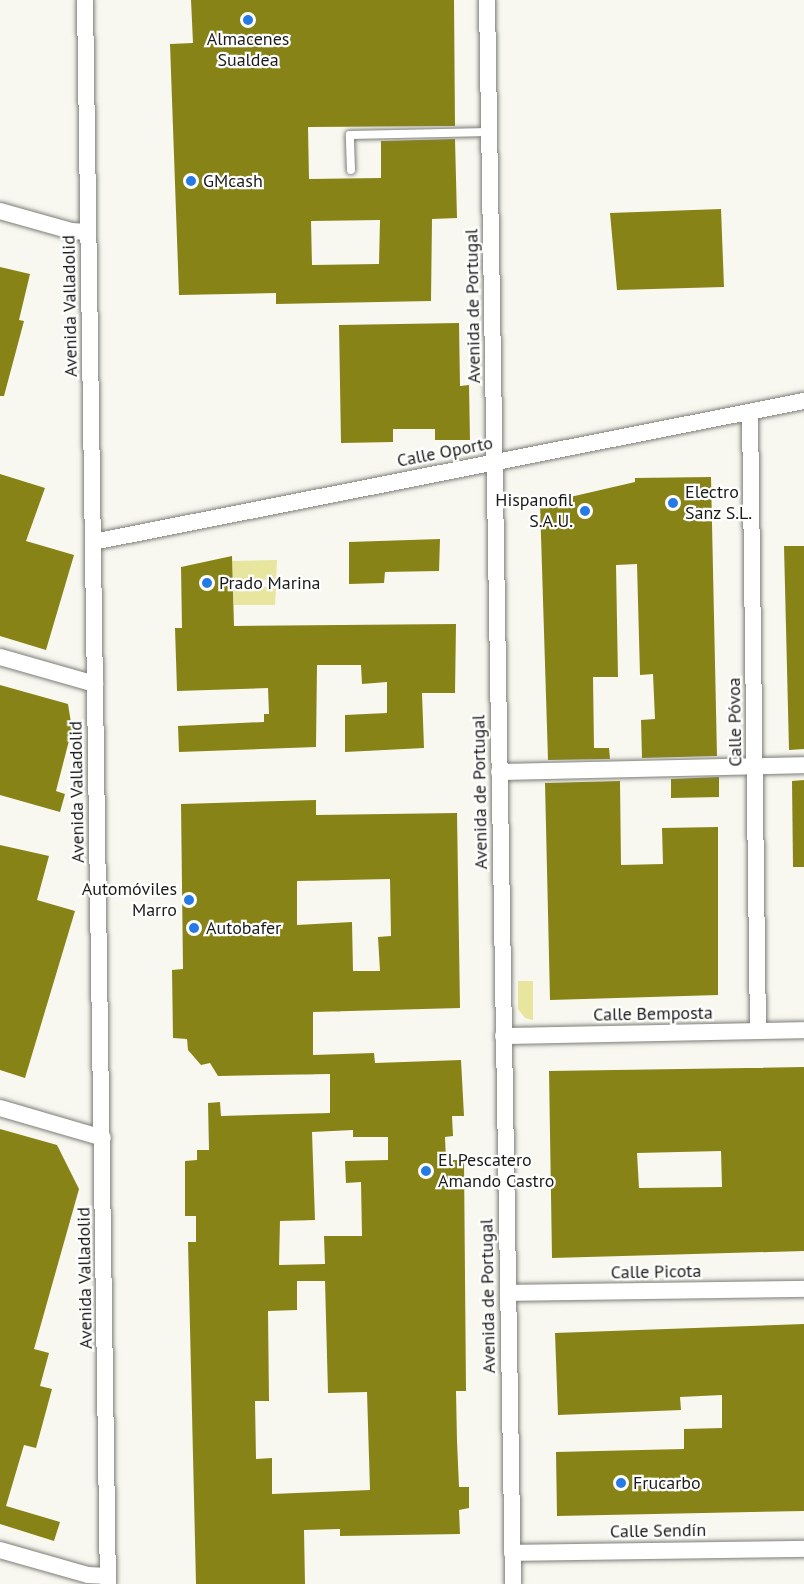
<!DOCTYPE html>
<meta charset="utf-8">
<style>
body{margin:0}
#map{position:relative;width:804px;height:1584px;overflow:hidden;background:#f8f8f1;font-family:"PT Sans",sans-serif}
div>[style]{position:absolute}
.green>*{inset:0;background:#e8e69e}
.building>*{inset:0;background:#888317}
.roads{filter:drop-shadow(0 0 2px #7d7d77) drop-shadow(0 0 2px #7d7d77)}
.lane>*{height:8px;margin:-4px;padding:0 4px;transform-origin:4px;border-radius:4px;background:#fff}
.street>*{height:16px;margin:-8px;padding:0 8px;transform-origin:8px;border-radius:8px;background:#fff}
.dots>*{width:16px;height:16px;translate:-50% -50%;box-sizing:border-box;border:3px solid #fff;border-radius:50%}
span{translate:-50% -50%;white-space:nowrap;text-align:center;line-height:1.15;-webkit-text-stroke:4.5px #fff;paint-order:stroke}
.poi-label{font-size:18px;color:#1b1b19}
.left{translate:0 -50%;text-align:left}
.right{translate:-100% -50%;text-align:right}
.street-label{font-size:18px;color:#1b1b19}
</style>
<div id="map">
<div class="green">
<i style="clip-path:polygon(277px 560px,276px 580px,233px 579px,232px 561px)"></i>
<i style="clip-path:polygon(233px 587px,276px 587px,275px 605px,234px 605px)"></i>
<i style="clip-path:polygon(518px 981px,533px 981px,533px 1020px,525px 1018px,518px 1009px)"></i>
</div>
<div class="building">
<i style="clip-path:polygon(evenodd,191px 0,454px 0,455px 126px,308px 127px,309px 179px,381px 178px,381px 141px,455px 139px,457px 218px,432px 219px,431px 301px,276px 304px,276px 293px,179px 295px,170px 44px,193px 43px,191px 0,380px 220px,379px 264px,312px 265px,311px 221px,380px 220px)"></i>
<i style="clip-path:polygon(721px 209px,724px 287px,617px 290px,610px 213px)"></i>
<i style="clip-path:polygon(0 267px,30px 274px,19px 320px,24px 321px,4px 396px,0 396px)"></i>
<i style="clip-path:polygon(459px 323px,460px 386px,469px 385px,470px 440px,435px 440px,435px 429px,393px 429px,393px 442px,341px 443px,339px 325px)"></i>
<i style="clip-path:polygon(0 474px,45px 488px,26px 541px,74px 555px,46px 650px,0 636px)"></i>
<i style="clip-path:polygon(711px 477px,717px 756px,642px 758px,641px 720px,655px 719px,653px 674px,640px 675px,637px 564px,616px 565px,618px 677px,593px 677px,594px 748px,609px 748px,610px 759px,548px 760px,540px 504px,635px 482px,635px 478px)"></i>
<i style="clip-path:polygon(440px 539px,439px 571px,385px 572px,384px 583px,349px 584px,349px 542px)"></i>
<i style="clip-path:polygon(784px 546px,804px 546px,804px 749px,789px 750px)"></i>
<i style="clip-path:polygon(232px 556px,234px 626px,456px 624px,455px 693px,422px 693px,424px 748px,345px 752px,345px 715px,387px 713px,387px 682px,362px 684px,361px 665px,317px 665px,316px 747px,179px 752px,178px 726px,264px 722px,264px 714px,269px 714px,268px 688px,177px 691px,175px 628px,182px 628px,181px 567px)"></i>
<i style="clip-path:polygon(0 685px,68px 704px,72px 729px,56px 791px,65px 794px,60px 812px,0 795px)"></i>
<i style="clip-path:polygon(719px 777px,719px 797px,671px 798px,671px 779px)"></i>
<i style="clip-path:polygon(804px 780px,804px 867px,793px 867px,792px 781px)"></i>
<i style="clip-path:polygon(620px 781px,621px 865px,663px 864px,662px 828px,718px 827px,718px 995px,550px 1000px,545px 783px)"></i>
<i style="clip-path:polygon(evenodd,316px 800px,316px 815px,457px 813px,460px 1008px,313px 1012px,313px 1055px,374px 1053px,375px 1063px,461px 1060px,464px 1116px,452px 1116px,453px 1136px,445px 1137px,446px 1160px,464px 1160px,466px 1391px,456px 1391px,457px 1441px,459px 1487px,469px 1487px,469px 1508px,459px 1510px,460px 1534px,340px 1536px,340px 1529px,304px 1530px,305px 1584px,196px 1584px,188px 1242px,196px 1242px,196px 1216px,185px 1216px,185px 1161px,197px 1160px,197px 1150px,209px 1150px,208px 1103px,220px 1102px,221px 1116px,330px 1113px,330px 1074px,218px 1076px,210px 1063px,201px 1065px,188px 1050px,187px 1039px,173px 1038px,172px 970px,183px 969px,181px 804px,316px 800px,390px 879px,391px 936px,378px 937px,380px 971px,353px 971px,352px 922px,297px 925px,297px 881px,390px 879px,316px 800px,353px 1130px,353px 1137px,388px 1137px,388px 1160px,345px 1161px,346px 1183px,361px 1182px,362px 1236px,324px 1236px,325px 1264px,279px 1265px,280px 1221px,315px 1220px,312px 1132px,353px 1130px,316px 800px,297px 1281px,325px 1281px,328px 1393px,367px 1392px,370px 1490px,272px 1494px,272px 1458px,256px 1459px,255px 1401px,269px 1401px,268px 1311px,297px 1310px,297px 1281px)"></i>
<i style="clip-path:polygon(0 845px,49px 856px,37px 900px,75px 911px,25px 1078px,0 1070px)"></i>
<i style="clip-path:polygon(evenodd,804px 1067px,804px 1251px,552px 1258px,549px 1071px,804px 1067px,721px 1151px,722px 1187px,639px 1188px,637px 1153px,721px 1151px)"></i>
<i style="clip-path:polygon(0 1129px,57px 1145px,79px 1189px,34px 1349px,49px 1353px,40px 1386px,52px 1389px,36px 1448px,24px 1445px,6px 1506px,60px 1522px,54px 1541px,0 1524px)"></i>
<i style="clip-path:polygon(804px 1324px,804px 1511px,557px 1516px,556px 1452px,684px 1449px,684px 1429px,722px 1428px,722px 1395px,680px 1397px,681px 1410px,558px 1415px,555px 1333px)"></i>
</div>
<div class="roads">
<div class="lane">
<i style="left:351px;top:170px;width:35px;rotate:-92deg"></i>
<i style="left:350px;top:135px;width:139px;rotate:-1.2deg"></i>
</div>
<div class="street">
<i style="left:85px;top:0;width:1584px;rotate:89.17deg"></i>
<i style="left:487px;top:0;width:1584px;rotate:89.06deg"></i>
<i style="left:0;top:211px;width:74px;rotate:15.7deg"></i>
<i style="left:71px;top:231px;width:17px;rotate:3deg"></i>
<i style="left:750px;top:412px;width:619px;rotate:89.26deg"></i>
<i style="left:93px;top:542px;width:725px;rotate:-11.22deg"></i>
<i style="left:0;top:657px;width:99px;rotate:15.9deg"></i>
<i style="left:499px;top:772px;width:305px;rotate:-1.3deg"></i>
<i style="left:503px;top:1036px;width:301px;rotate:-1.1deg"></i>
<i style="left:0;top:1108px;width:107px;rotate:16.2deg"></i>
<i style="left:508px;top:1293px;width:296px;rotate:-0.8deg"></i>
<i style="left:0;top:1550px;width:91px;rotate:15.9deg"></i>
<i style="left:88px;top:1575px;width:20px;rotate:3deg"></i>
<i style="left:512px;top:1553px;width:292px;rotate:-0.8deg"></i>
</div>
</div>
<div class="dots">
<i style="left:248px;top:20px;background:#267ae5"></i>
<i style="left:191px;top:181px;background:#267ae5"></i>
<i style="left:673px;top:503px;background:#267ae5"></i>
<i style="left:585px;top:511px;background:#267ae5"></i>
<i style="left:207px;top:583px;background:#267ae5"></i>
<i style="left:189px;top:900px;background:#267ae5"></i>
<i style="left:194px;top:928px;background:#267ae5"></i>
<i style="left:426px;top:1171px;background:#267ae5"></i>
<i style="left:621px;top:1483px;background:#267ae5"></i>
</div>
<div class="poi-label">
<span style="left:248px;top:50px">Almacenes<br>Sualdea</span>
<span class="left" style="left:203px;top:181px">GMcash</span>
<span class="left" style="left:685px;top:503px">Electro<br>Sanz S.L.</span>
<span class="right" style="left:573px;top:511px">Hispanofil<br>S.A.U.</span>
<span class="left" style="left:219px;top:583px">Prado Marina</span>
<span class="right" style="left:177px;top:900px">Automóviles<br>Marro</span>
<span class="left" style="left:206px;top:928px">Autobafer</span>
<span class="left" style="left:438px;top:1171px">El Pescatero<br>Amando Castro</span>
<span class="left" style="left:633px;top:1483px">Frucarbo</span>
</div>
<div class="street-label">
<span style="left:70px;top:306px;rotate:-91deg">Avenida Valladolid</span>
<span style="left:473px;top:306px;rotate:-91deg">Avenida de Portugal</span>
<span style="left:445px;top:452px;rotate:-11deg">Calle Oporto</span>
<span style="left:735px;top:722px;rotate:-91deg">Calle Póvoa</span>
<span style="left:77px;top:792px;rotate:-91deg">Avenida Valladolid</span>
<span style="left:480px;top:792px;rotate:-91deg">Avenida de Portugal</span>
<span style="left:653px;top:1014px;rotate:-1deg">Calle Bemposta</span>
<span style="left:656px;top:1272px;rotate:-1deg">Calle Picota</span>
<span style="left:85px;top:1278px;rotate:-91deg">Avenida Valladolid</span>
<span style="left:488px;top:1296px;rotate:-91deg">Avenida de Portugal</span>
<span style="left:658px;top:1531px;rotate:-1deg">Calle Sendín</span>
</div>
</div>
